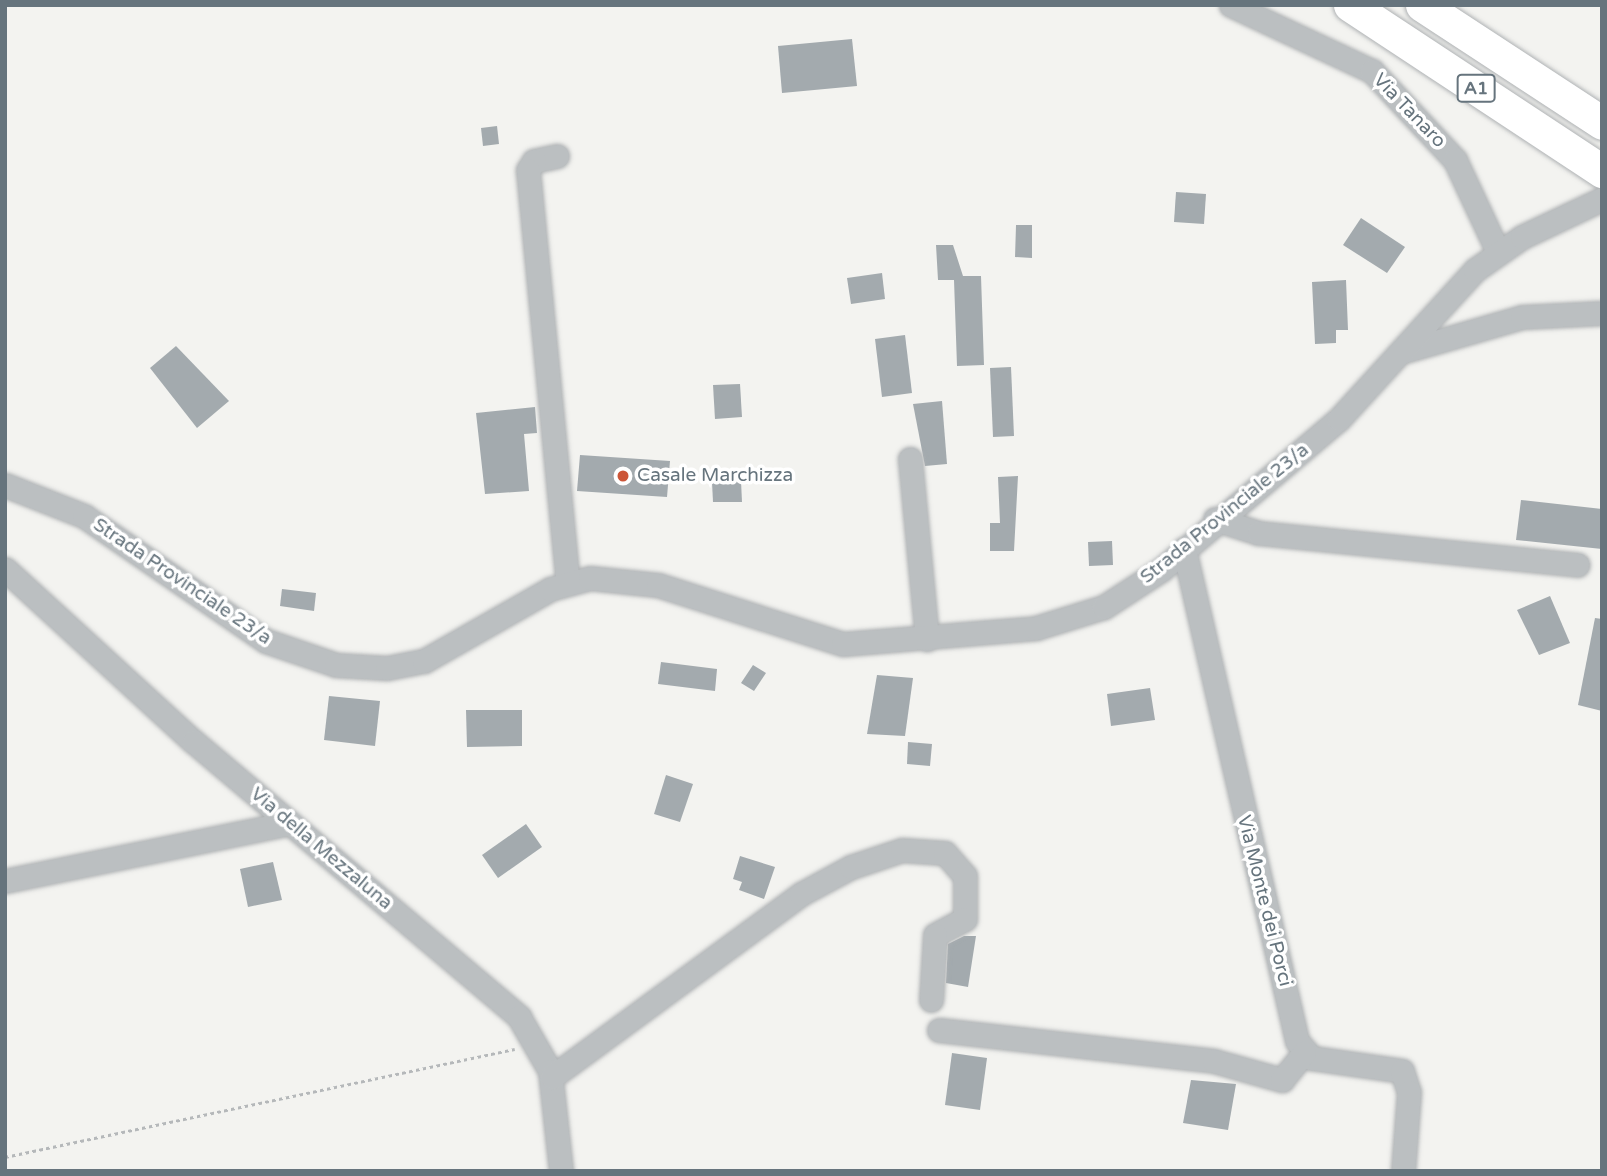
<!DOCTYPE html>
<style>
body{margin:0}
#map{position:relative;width:1607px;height:1176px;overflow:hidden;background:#f3f3f0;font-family:"Varela Round",sans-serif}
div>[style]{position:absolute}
.building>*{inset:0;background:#a3aaae}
.path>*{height:2.5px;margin-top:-1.25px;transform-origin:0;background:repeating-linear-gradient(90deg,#b5b8ba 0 3.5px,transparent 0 7px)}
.roads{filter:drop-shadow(0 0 2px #afb2b4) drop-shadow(0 0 2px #afb2b4)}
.minor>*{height:23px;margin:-11.5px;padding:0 11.5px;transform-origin:11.5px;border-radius:11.5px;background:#bbbfc1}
.highway>*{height:33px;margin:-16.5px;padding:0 16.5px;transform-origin:16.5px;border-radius:16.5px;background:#fff}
.dots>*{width:19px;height:19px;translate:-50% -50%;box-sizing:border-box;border:4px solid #fff;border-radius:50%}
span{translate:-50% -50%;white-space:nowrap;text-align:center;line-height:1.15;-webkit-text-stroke:7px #fff;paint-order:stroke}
.shield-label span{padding:2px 5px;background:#fff;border:2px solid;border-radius:5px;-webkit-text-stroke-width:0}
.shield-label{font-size:18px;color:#66747d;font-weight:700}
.street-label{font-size:19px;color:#66747d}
.poi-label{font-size:19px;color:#66747d}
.left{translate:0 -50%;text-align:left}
.frame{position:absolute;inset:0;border:7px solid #66747d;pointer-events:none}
</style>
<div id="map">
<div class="building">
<i style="clip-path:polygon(852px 39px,857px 86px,782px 93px,778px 46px)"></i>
<i style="clip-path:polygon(497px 126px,499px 144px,483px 146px,481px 128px)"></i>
<i style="clip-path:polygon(1176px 192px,1206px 194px,1204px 224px,1174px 222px)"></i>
<i style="clip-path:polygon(1361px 218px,1405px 247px,1387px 273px,1343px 245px)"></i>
<i style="clip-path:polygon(1016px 225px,1032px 225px,1032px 258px,1015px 257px)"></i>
<i style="clip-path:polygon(936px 245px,953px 245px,963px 276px,981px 276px,984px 365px,957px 366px,954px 280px,938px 280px)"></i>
<i style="clip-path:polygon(882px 273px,885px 299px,851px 304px,847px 278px)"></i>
<i style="clip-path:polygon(1346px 280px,1348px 330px,1336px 330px,1336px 343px,1315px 344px,1312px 282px)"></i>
<i style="clip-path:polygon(905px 335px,912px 393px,882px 397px,875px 339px)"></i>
<i style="clip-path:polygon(176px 346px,229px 401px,197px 428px,150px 368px)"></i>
<i style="clip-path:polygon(1011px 367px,1014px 436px,993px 437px,990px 368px)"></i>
<i style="clip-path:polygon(740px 384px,742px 417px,715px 419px,713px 385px)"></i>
<i style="clip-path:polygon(942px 401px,947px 464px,925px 466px,913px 404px)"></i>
<i style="clip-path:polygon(535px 407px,537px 433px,524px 434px,529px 491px,485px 494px,476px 413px)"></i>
<i style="clip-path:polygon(580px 455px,670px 461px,667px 497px,577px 491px)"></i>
<i style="clip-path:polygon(1018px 476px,1014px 551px,990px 551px,990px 523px,1000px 523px,998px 477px)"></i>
<i style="clip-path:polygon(741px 481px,742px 502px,713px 502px,712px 482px)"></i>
<i style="clip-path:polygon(1521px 500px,1602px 509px,1602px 549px,1516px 540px)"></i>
<i style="clip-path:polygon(1112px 541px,1113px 565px,1089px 566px,1088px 542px)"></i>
<i style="clip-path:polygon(282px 589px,316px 593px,314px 611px,280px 606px)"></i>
<i style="clip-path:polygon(1550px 596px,1570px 643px,1539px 655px,1517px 610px)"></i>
<i style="clip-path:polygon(1595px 618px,1602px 619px,1602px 711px,1578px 705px)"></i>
<i style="clip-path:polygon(661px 662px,717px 669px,715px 691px,658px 684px)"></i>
<i style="clip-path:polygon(753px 665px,766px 673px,754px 691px,741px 683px)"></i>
<i style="clip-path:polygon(877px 675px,913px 678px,905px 736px,867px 734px)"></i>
<i style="clip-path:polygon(1150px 688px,1155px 720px,1111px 726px,1107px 694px)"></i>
<i style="clip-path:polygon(329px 696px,380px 701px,375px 746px,324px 740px)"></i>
<i style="clip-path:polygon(466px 710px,522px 710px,522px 746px,467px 747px)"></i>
<i style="clip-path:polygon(908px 742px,932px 744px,930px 766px,907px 764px)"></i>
<i style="clip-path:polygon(666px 775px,693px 784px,680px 822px,654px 814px)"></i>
<i style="clip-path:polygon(526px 824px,542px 847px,498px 878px,482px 855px)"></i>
<i style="clip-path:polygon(740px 856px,775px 867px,764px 899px,739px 890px,742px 882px,733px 879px)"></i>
<i style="clip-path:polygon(273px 862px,282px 900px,248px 907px,240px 869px)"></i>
<i style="clip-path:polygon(964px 936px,976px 936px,968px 987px,946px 983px,948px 944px)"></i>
<i style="clip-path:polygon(952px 1053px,987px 1058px,980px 1110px,945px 1105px)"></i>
<i style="clip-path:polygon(1191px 1080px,1236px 1084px,1228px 1130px,1183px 1123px)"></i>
</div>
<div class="path">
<i style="left:5px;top:1157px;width:521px;rotate:-11.96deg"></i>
</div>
<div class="roads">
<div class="minor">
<i style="left:1231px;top:5px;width:156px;rotate:25.1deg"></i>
<i style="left:1372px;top:71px;width:122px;rotate:47deg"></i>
<i style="left:1455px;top:160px;width:102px;rotate:64.9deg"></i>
<i style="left:557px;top:156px;width:24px;rotate:168deg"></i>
<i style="left:534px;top:161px;width:11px;rotate:124deg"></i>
<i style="left:528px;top:170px;width:414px;rotate:84.5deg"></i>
<i style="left:1401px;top:352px;width:126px;rotate:-16.1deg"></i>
<i style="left:1522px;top:317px;width:80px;rotate:-2.9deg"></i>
<i style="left:910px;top:459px;width:181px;rotate:84.6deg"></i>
<i style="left:5px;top:485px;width:85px;rotate:21.4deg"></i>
<i style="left:84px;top:516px;width:221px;rotate:34.5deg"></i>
<i style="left:266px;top:641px;width:74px;rotate:18.9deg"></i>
<i style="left:336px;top:665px;width:51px;rotate:3.4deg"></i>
<i style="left:387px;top:668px;width:38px;rotate:-11deg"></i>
<i style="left:424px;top:661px;width:145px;rotate:-29.7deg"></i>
<i style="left:550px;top:589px;width:41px;rotate:-15.4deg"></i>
<i style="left:590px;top:578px;width:68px;rotate:5.9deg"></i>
<i style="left:658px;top:585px;width:194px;rotate:17.7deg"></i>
<i style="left:843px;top:644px;width:194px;rotate:-4.7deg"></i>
<i style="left:1036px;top:628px;width:71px;rotate:-17.2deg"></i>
<i style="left:1104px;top:607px;width:68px;rotate:-33deg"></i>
<i style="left:1161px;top:570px;width:233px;rotate:-40.3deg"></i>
<i style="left:1339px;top:419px;width:202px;rotate:-47.6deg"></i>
<i style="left:1475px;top:270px;width:57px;rotate:-35.1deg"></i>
<i style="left:1522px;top:237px;width:89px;rotate:-25.4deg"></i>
<i style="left:1215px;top:519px;width:46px;rotate:17.7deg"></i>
<i style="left:1259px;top:533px;width:320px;rotate:5.7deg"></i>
<i style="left:1184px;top:549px;width:505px;rotate:77.06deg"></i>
<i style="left:1297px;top:1041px;width:23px;rotate:49deg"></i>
<i style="left:1312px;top:1058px;width:91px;rotate:8.2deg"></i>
<i style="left:1402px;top:1071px;width:22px;rotate:72deg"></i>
<i style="left:1409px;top:1092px;width:79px;rotate:94.3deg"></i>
<i style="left:5px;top:569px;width:256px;rotate:42.5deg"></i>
<i style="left:194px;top:742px;width:426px;rotate:40.2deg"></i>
<i style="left:519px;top:1017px;width:62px;rotate:60.1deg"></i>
<i style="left:550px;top:1071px;width:101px;rotate:83.7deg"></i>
<i style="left:5px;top:881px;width:290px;rotate:-11.5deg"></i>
<i style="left:939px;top:1030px;width:277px;rotate:6.4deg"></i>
<i style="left:1214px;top:1061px;width:71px;rotate:15.6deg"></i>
<i style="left:1282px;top:1080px;width:35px;rotate:-51deg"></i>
<i style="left:552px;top:1077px;width:309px;rotate:-36.3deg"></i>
<i style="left:801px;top:894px;width:57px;rotate:-28.4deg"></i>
<i style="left:851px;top:867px;width:54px;rotate:-18.4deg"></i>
<i style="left:902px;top:850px;width:43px;rotate:4deg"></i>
<i style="left:945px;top:853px;width:30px;rotate:49deg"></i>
<i style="left:965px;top:876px;width:43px;rotate:90deg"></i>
<i style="left:965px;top:919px;width:34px;rotate:152deg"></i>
<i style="left:935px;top:935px;width:65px;rotate:93.5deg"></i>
</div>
<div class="highway">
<i style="left:1350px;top:5px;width:302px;rotate:33.4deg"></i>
<i style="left:1422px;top:5px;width:215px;rotate:33.2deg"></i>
</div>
</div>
<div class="dots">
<i style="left:623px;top:476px;background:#cc5537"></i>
</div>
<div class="shield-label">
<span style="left:1476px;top:88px">A1</span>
</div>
<div class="street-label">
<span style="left:1409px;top:111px;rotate:46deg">Via Tanaro</span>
<span style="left:1225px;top:514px;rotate:-39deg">Strada Provinciale 23/a</span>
<span style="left:182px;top:582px;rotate:34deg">Strada Provinciale 23/a</span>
<span style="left:321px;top:849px;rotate:40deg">Via della Mezzaluna</span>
<span style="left:1264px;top:901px;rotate:76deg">Via Monte dei Porci</span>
</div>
<div class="poi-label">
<span class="left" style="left:637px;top:476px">Casale Marchizza</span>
</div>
<div class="frame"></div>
</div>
